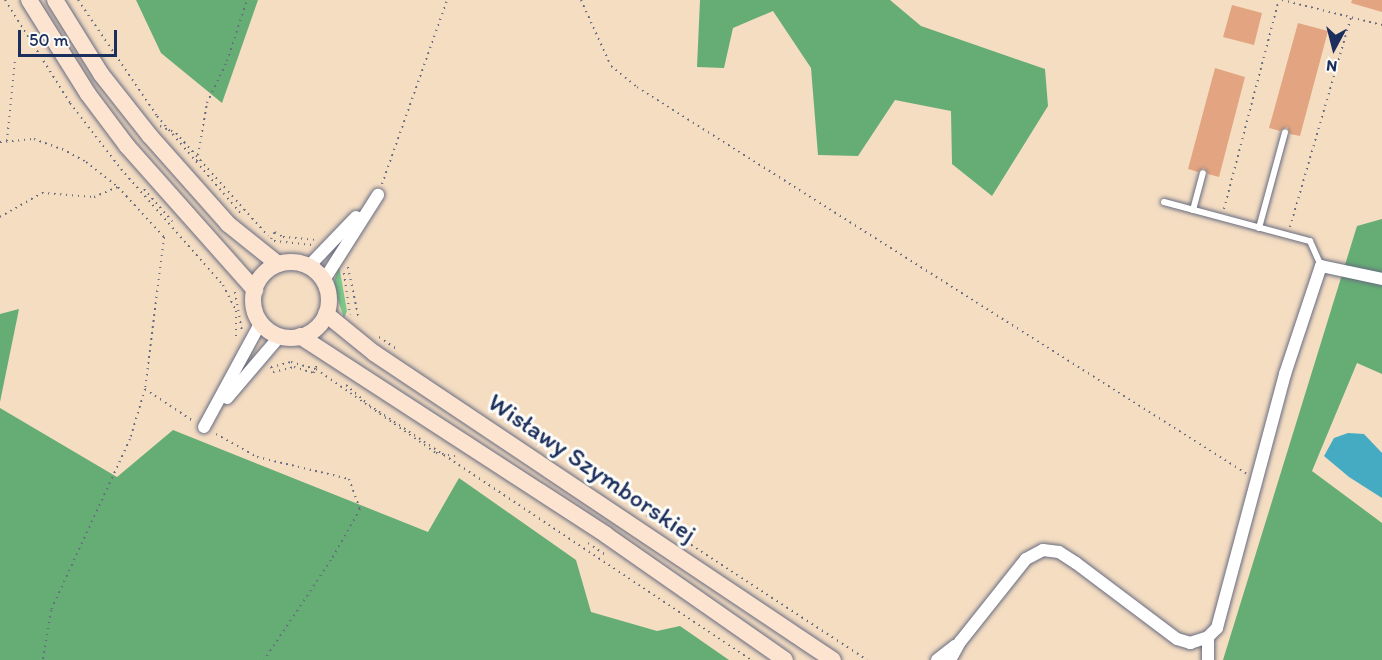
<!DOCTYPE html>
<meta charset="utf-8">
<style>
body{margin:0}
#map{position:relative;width:1382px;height:660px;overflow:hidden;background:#f5ddc2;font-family:Itim,sans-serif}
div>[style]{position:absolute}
.green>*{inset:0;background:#7cc988}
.forest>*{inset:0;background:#65ad74}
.water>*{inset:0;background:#44abc3}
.building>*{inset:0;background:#e3a581}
.path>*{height:2px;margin-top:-1px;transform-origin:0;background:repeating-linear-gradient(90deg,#676c81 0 1.5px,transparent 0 6px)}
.roads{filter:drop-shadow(0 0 2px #676c81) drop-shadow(0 0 2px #676c81)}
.lane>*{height:6px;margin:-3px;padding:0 3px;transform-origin:3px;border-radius:3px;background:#fff}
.street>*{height:12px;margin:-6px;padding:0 6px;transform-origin:6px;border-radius:6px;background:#fff}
.secondary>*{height:16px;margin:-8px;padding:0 8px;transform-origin:8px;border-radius:8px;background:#fde4d1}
.secondary>.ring{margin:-8px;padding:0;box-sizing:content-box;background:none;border:16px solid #fde4d1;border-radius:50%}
span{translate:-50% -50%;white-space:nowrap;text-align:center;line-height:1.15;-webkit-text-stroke:6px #fdfcf7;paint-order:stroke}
.street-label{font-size:26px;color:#1b2f5e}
.north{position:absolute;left:1304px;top:18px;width:60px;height:60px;-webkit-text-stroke:4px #fdfcf7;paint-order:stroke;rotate:187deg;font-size:16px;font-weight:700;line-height:24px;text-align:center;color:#1b2f5e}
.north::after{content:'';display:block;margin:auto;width:21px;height:27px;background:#1b2f5e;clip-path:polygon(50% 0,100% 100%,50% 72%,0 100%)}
.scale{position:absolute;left:18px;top:30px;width:99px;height:27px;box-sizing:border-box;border:3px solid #1b2f5e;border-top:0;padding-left:8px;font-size:18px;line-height:21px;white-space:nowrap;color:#1b2f5e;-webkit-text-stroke:4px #fdfcf7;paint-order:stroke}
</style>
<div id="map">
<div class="green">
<i style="clip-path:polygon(339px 266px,347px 311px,344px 318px,333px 285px)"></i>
</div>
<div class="forest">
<i style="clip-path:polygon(136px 0,258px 0,222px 103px,161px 53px)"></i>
<i style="clip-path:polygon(700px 0,890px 0,921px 26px,1045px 69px,1048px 106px,992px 196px,952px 164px,951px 111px,895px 100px,858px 156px,818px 155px,811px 68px,773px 11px,733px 28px,724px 68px,697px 67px)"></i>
<i style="clip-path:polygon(1382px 219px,1382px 374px,1357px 363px,1312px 471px,1382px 523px,1382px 660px,1223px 660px,1357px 226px)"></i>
<i style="clip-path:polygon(19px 309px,0 402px,0 314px)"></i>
<i style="clip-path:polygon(0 408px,117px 477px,173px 430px,428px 532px,459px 478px,576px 560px,591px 612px,657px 631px,680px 626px,729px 660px,0 660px)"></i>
</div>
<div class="water">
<i style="clip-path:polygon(1348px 433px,1364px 434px,1382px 453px,1382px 498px,1349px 477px,1324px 456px,1334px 438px)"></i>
</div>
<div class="building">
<i style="clip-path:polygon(1352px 0,1382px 0,1382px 12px,1351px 3px)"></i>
<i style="clip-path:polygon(1232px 5px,1262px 13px,1254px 45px,1223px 37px)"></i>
<i style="clip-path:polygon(1298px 23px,1328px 31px,1300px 136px,1290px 134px,1287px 127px,1280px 131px,1269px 128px)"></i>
<i style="clip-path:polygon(1215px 68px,1245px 77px,1219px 177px,1208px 174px,1204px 168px,1198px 172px,1188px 169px)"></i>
</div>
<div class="path">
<i style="left:5px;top:0;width:122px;rotate:57.7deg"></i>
<i style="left:70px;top:103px;width:83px;rotate:52.3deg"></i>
<i style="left:121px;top:169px;width:154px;rotate:48.7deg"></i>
<i style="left:223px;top:285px;width:29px;rotate:63deg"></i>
<i style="left:236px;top:311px;width:30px;rotate:90deg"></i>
<i style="left:78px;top:0;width:140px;rotate:55.7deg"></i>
<i style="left:157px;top:116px;width:132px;rotate:49.3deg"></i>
<i style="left:581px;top:0;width:72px;rotate:65.6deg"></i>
<i style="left:611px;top:66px;width:33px;rotate:39deg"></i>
<i style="left:637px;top:87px;width:722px;rotate:32.39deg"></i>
<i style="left:1282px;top:0;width:103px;rotate:14deg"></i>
<i style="left:160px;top:126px;width:17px;rotate:24deg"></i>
<i style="left:176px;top:133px;width:138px;rotate:48.2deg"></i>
<i style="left:7px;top:141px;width:81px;rotate:-84.4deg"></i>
<i style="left:0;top:142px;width:34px;rotate:-5deg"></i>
<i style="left:34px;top:139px;width:30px;rotate:20deg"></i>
<i style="left:62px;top:149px;width:27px;rotate:28deg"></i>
<i style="left:86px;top:162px;width:41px;rotate:38deg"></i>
<i style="left:197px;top:161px;width:59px;rotate:-80.2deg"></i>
<i style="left:207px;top:103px;width:47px;rotate:-64.5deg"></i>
<i style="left:227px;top:61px;width:64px;rotate:-71.8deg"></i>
<i style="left:382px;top:184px;width:195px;rotate:-70.5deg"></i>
<i style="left:144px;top:189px;width:43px;rotate:48.8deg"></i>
<i style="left:1224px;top:209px;width:216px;rotate:-75.3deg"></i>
<i style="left:0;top:217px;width:48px;rotate:-29.7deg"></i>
<i style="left:42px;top:193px;width:52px;rotate:4.4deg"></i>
<i style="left:94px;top:197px;width:26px;rotate:-23deg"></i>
<i style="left:118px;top:187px;width:68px;rotate:47.4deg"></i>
<i style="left:164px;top:237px;width:153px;rotate:97.1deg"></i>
<i style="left:145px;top:389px;width:52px;rotate:106.7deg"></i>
<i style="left:130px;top:439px;width:188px;rotate:114.8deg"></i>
<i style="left:51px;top:610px;width:51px;rotate:99.1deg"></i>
<i style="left:1290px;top:227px;width:219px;rotate:-73.8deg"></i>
<i style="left:271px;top:239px;width:8px;rotate:-60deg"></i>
<i style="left:275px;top:232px;width:9px;rotate:32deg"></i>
<i style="left:283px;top:237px;width:33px;rotate:5deg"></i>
<i style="left:274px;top:241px;width:39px;rotate:6deg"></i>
<i style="left:348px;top:267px;width:54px;rotate:78.3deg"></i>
<i style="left:344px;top:273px;width:42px;rotate:81.9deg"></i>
<i style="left:235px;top:292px;width:39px;rotate:80deg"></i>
<i style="left:379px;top:337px;width:22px;rotate:34deg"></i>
<i style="left:271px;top:367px;width:5px;rotate:68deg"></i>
<i style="left:273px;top:372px;width:22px;rotate:-13deg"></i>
<i style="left:294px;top:367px;width:21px;rotate:17deg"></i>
<i style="left:314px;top:373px;width:9px;rotate:-72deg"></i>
<i style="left:271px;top:367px;width:21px;rotate:-14deg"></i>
<i style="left:291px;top:362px;width:26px;rotate:16deg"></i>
<i style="left:316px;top:369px;width:146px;rotate:35deg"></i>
<i style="left:436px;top:453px;width:20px;rotate:9deg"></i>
<i style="left:346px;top:385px;width:30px;rotate:41deg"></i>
<i style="left:369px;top:405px;width:460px;rotate:33.7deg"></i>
<i style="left:145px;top:389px;width:58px;rotate:33.7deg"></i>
<i style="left:216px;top:434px;width:47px;rotate:29.3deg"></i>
<i style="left:257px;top:457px;width:95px;rotate:13.4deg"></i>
<i style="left:349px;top:479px;width:32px;rotate:70deg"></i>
<i style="left:360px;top:509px;width:59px;rotate:119.6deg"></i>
<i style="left:331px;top:560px;width:120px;rotate:123.8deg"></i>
<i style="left:641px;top:512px;width:270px;rotate:33.2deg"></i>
<i style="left:588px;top:543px;width:22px;rotate:34deg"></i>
</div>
<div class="roads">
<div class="lane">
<i style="left:1164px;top:202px;width:151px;rotate:15deg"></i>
<i style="left:1310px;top:241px;width:27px;rotate:66deg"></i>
<i style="left:1193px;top:210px;width:38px;rotate:-75deg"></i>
<i style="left:1259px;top:228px;width:99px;rotate:-74.8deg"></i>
</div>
<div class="street">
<i style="left:309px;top:266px;width:68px;rotate:-46.2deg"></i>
<i style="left:324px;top:280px;width:101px;rotate:-57.6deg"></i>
<i style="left:227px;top:398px;width:82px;rotate:-49.5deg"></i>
<i style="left:204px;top:427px;width:119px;rotate:-61.5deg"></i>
<i style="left:937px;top:660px;width:23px;rotate:-38deg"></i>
<i style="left:950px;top:660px;width:21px;rotate:-61deg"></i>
<i style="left:960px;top:642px;width:106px;rotate:-51.5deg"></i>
<i style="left:1026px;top:559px;width:19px;rotate:-28deg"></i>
<i style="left:1043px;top:550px;width:16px;rotate:7deg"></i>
<i style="left:1059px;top:552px;width:20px;rotate:33deg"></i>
<i style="left:1076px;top:563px;width:126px;rotate:37deg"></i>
<i style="left:1177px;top:639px;width:14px;rotate:17deg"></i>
<i style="left:1190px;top:643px;width:19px;rotate:-18deg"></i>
<i style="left:1208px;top:660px;width:23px;rotate:-90deg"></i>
<i style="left:1208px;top:637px;width:13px;rotate:-45deg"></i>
<i style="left:1217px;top:628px;width:263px;rotate:-75deg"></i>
<i style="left:1285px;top:374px;width:114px;rotate:-71.6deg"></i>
<i style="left:1321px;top:266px;width:62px;rotate:12deg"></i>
</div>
<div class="secondary">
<i style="left:29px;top:0;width:111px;rotate:57.9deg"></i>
<i style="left:88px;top:94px;width:65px;rotate:53.1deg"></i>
<i style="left:127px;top:146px;width:193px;rotate:48.4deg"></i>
<i style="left:55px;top:0;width:87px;rotate:58.1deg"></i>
<i style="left:101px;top:74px;width:79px;rotate:51.7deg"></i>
<i style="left:150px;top:136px;width:118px;rotate:48.4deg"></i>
<i style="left:228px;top:224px;width:64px;rotate:38.7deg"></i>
<i class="ring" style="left:253px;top:262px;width:60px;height:60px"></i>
<i style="left:326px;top:314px;width:62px;rotate:39.1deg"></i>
<i style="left:374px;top:353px;width:552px;rotate:33.78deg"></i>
<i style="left:300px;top:336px;width:365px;rotate:33deg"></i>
<i style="left:606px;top:535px;width:218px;rotate:34.9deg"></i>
</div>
</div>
<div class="street-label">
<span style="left:592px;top:468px;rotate:34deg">Wisławy Szymborskiej</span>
</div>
<div class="north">N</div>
<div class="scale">50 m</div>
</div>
